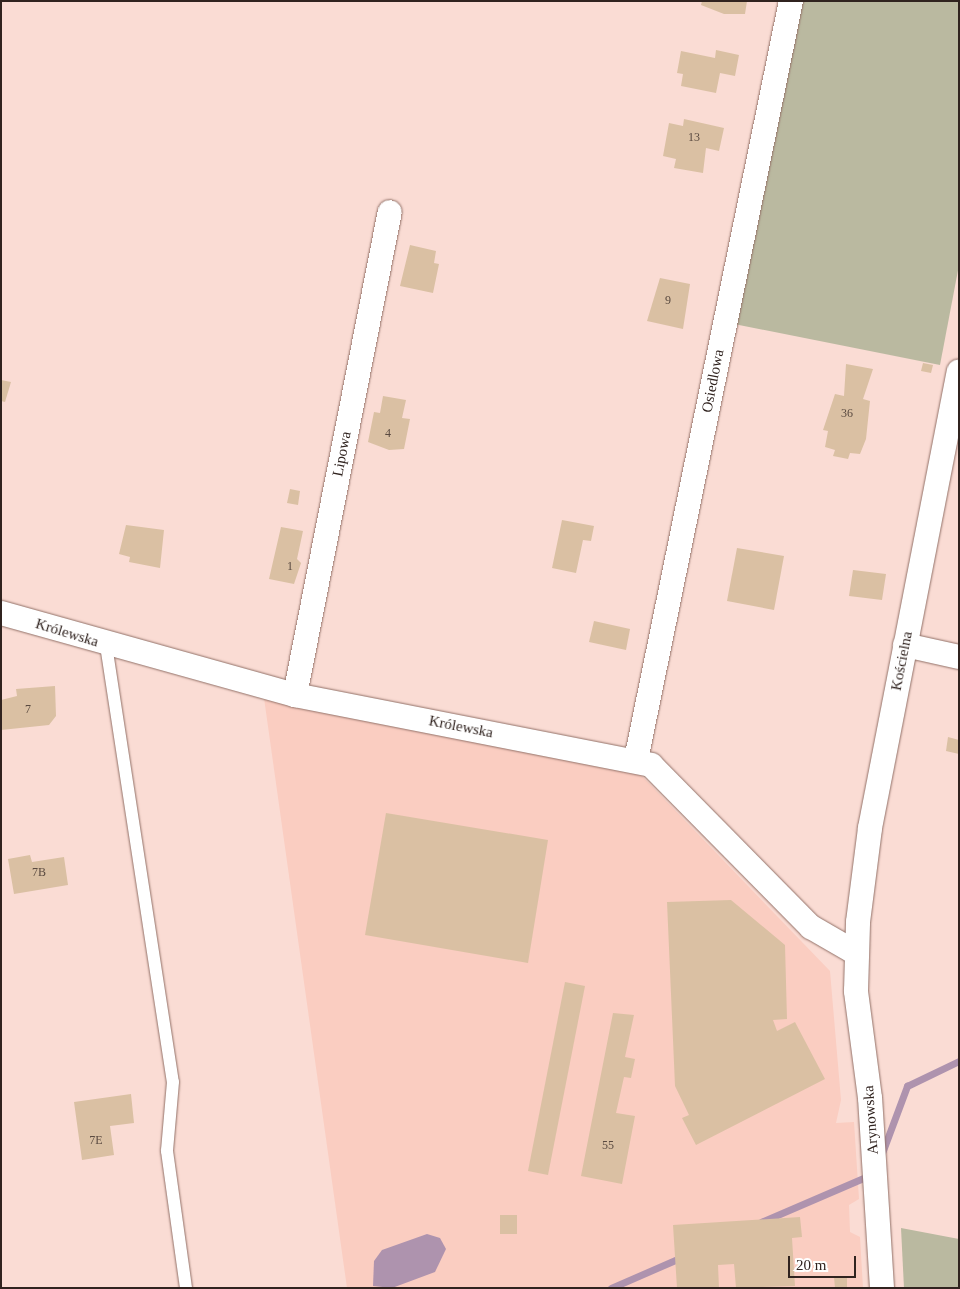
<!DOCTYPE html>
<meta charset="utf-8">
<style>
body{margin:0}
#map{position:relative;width:960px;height:1289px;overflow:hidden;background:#fadcd4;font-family:Georgia,serif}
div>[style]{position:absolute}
.built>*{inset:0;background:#facdc1}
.green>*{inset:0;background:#bab9a0}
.water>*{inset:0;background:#ae93ae}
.stream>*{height:7px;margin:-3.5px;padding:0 3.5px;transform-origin:3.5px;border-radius:3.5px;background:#ae93ae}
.building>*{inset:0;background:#dac0a3}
.roads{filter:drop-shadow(0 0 1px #927168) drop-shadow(0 0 1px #927168)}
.lane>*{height:12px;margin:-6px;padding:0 6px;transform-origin:6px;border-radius:6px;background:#fff}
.street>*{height:24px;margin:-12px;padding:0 12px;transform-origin:12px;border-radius:12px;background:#fff}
span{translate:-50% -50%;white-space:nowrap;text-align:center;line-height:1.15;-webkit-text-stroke:4px #fff;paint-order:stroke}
.number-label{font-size:12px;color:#5a4a40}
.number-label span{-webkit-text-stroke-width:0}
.street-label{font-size:15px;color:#30231f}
.frame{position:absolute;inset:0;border:2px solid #30231f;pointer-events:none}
.scale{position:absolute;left:788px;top:1256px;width:68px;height:22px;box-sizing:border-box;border:2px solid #30231f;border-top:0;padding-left:6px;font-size:15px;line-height:18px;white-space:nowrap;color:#30231f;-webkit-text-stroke:4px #fff;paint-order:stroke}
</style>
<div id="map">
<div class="built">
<i style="clip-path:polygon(264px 698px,639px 773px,830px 971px,841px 1100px,836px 1123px,854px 1122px,859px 1199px,849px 1205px,850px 1232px,860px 1237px,863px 1288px,347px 1288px)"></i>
</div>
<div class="green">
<i style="clip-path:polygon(799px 1px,959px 1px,959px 265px,940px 365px,734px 324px)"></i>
<i style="clip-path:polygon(901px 1228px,959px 1239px,959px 1288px,904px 1288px)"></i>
</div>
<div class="water">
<i style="clip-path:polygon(427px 1234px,440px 1238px,446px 1249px,435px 1272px,392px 1288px,373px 1286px,374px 1261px,382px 1250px)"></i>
</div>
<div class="stream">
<i style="left:882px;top:1153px;width:72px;rotate:-69.5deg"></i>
<i style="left:907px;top:1086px;width:58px;rotate:-25.7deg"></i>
<i style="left:761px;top:1222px;width:119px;rotate:-23.3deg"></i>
<i style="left:611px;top:1288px;width:77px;rotate:-23.6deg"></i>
</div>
<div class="building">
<i style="clip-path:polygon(702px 1px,747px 1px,745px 14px,724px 14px,701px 5px)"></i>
<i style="clip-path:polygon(716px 50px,739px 55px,735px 76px,720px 73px,716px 93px,681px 86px,683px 74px,677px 73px,681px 51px,715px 58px)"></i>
<i style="clip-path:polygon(684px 119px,724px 128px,719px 151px,706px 148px,703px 173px,674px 168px,676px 159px,663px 156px,669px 123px,683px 126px)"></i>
<i style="clip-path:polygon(410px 245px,436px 251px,434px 263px,439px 264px,433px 293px,400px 286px)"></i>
<i style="clip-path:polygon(660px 278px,690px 284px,683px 329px,647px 321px)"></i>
<i style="clip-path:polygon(923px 363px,933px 365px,931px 373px,921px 371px)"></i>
<i style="clip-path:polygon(846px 364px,873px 369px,863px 399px,870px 401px,866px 439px,860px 454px,850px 453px,848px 459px,833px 456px,835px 450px,825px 447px,828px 431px,823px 430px,835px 394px,844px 396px)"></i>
<i style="clip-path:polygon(1px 380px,11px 382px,5px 402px,1px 401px)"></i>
<i style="clip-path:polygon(383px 396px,406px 400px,402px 418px,410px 419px,404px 449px,389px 450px,368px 442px,374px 412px,380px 413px)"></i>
<i style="clip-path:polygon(290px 489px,300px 491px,298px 505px,287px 503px)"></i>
<i style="clip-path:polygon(562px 520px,594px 526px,591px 541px,583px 540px,576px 573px,552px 568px)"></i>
<i style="clip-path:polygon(126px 525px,164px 530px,160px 568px,129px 562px,130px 557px,119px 554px)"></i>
<i style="clip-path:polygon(281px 527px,303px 531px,297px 559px,301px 563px,294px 584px,269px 579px)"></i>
<i style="clip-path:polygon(737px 548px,784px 556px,774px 610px,727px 601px)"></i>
<i style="clip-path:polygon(853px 570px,886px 574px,882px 600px,849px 596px)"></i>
<i style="clip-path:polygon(594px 621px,630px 629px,626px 650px,589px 642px)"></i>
<i style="clip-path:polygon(55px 686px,56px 716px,49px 725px,1px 730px,1px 700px,17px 696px,16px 689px)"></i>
<i style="clip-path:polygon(948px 737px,959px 740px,959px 754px,946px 751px)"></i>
<i style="clip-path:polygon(386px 813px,548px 840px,528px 963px,365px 935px)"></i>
<i style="clip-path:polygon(30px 855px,32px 862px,64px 857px,68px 885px,14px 894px,8px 859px)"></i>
<i style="clip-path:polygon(731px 900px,785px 945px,787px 1019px,773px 1020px,777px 1031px,795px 1022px,825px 1079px,696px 1145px,682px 1118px,689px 1115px,675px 1086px,667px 902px)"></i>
<i style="clip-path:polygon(565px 982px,585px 986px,548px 1175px,528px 1171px)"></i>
<i style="clip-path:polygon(613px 1013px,634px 1015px,625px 1057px,635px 1059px,631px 1078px,624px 1077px,616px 1113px,635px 1116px,622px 1184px,581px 1176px)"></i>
<i style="clip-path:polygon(131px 1094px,134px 1123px,110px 1126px,114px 1155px,82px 1160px,74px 1102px)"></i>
<i style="clip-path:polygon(500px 1215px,517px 1215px,517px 1234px,500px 1234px)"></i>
<i style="clip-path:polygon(800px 1217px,802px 1237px,792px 1238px,795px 1286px,736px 1288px,734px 1264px,718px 1265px,719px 1288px,677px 1288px,673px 1225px)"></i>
<i style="clip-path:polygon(834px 1277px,847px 1277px,847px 1288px,835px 1288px)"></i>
</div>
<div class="roads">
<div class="lane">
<i style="left:106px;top:645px;width:442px;rotate:81.3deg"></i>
<i style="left:173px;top:1082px;width:69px;rotate:95deg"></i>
<i style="left:167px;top:1151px;width:138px;rotate:82.1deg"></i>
</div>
<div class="street">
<i style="left:1px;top:613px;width:305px;rotate:15.6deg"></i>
<i style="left:295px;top:695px;width:363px;rotate:11.1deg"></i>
<i style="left:651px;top:765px;width:228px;rotate:45.4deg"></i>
<i style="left:811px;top:927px;width:52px;rotate:30deg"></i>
<i style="left:905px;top:645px;width:55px;rotate:12.5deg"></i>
<i style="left:295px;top:695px;width:492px;rotate:-78.9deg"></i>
<i style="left:636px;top:760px;width:775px;rotate:-78.46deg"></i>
<i style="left:882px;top:1288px;width:190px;rotate:-93.6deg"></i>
<i style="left:870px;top:1098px;width:108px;rotate:-97.5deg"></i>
<i style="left:856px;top:991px;width:69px;rotate:-88.3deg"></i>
<i style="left:858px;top:922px;width:95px;rotate:-82.7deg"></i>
<i style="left:870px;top:828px;width:465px;rotate:-79deg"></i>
</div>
</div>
<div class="number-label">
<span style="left:694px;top:138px">13</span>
<span style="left:668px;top:301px">9</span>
<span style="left:847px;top:414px">36</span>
<span style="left:388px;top:434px">4</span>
<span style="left:290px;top:567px">1</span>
<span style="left:28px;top:710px">7</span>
<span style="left:39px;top:873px">7B</span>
<span style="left:96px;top:1141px">7E</span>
<span style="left:608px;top:1146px">55</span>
</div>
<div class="street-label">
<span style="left:713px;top:381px;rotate:-79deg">Osiedlowa</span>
<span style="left:342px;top:454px;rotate:-79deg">Lipowa</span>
<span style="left:67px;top:633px;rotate:17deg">Królewska</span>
<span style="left:902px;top:661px;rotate:-79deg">Kościelna</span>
<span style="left:461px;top:727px;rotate:11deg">Królewska</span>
<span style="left:871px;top:1120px;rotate:-94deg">Arynowska</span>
</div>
<div class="frame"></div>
<div class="scale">20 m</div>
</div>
